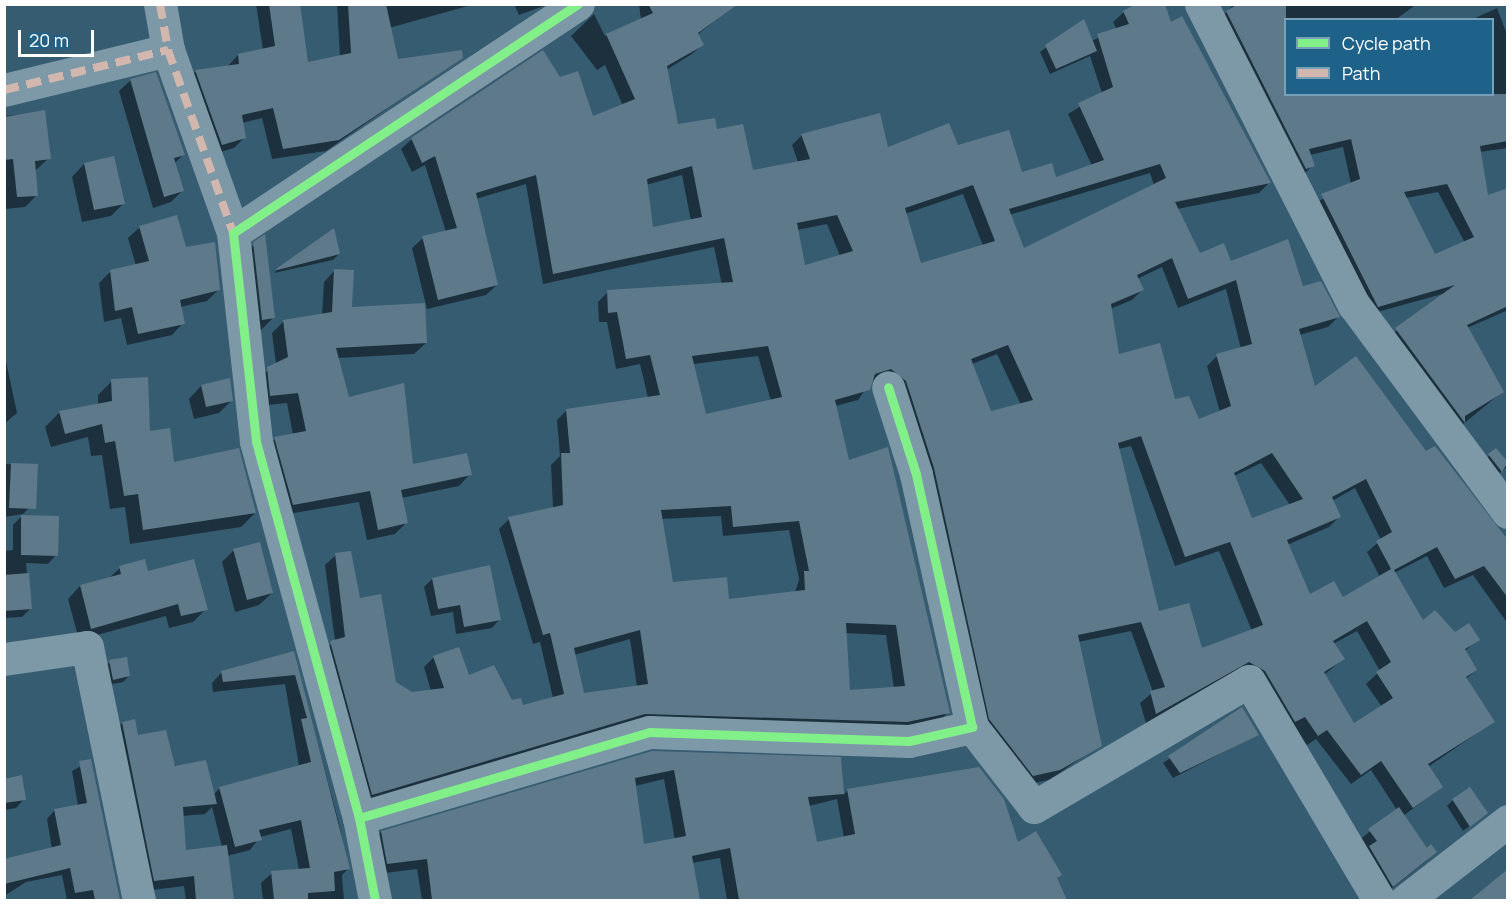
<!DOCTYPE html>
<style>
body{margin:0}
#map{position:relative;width:1512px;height:905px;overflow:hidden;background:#365c72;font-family:Manrope,sans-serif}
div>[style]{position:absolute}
.shadow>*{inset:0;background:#0007}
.building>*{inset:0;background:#5e7a8a}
.minor>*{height:33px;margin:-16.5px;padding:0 16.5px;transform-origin:16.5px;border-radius:16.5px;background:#7d98a7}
.quiet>*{height:8px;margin-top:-4px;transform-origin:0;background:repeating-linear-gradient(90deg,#d1b7ad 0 15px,transparent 0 23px)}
.cycleway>*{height:9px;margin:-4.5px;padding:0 4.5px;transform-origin:4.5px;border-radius:4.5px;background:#82f089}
span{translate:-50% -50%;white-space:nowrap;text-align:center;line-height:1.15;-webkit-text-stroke:4.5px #1e628a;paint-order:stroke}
.frame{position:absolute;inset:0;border:6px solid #fff;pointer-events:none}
.legend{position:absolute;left:1284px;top:18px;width:210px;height:78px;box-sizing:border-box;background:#1e628a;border:2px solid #78a1b9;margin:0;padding:8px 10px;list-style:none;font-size:18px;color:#fff}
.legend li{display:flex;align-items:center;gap:12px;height:30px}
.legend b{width:30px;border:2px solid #78a1b9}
.scale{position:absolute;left:18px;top:30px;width:76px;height:27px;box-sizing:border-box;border:3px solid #fff;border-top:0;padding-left:8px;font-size:18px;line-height:21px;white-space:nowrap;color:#fff;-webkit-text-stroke:4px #1e628a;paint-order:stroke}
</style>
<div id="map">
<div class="shadow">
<i style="clip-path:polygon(256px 4px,288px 4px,307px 64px,340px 57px,337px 4px,475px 4px,389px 28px,396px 61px,461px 57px,326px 151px,272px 159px,262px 118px,242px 123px,245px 137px,234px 148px,210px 155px,185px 82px,196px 71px,227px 67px,238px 55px,263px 50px)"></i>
<i style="clip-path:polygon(514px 4px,549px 4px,519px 15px)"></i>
<i style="clip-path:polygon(evenodd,639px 4px,723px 4px,727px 11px,697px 35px,703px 44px,692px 54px,666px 70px,677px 126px,716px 131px,752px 171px,798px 162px,792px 145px,802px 135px,886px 149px,957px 147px,1021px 174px,1055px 179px,1092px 166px,1068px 114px,1102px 93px,1090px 56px,1050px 74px,1040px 52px,1083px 21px,1091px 41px,1117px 30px,1113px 22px,1124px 12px,1170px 24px,1182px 18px,1269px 183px,1259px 193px,1177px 209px,1199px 255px,1302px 288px,1338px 317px,1328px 327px,1299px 335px,1314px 389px,1508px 560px,1508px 624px,1473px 575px,1444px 588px,1427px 556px,1394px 573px,1423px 623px,1478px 639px,1465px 651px,1476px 670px,1466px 679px,1493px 722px,1428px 767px,1442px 787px,1403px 816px,1426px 850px,1435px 852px,1424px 863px,1381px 897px,1358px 841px,1397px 810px,1371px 770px,1351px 784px,1316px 739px,1307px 745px,1247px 674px,1146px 723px,1140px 703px,1153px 692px,1131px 631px,1078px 642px,1100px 745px,1049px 780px,1023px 785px,980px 729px,881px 378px,871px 381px,858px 400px,835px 406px,848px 462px,948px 712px,938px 723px,896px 732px,634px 724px,362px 804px,321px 653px,335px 641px,325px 565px,336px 555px,395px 683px,412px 693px,431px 691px,424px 667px,434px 657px,522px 706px,553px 698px,540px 642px,533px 644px,499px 529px,509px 519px,553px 508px,551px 465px,560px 456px,557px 420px,567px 410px,648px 398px,640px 364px,616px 369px,607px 322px,599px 322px,598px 302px,608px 292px,722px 285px,714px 247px,543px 284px,526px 184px,476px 199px,497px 285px,486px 295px,427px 309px,412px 248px,423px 238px,446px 232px,425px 165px,412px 172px,401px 149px,412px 139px,604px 152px,623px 106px,605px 65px,597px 70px,571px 36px,594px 14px,605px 36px,641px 20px,639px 4px,1150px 173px,1154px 185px,1023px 250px,1009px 215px,1150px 173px,639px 4px,682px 175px,691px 221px,651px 228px,646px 185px,682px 175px,639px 4px,963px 194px,983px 246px,920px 265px,905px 214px,963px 194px,639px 4px,827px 224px,840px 256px,804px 267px,797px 230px,827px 224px,639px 4px,1162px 267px,1178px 308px,1226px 289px,1241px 349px,1217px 356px,1207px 366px,1220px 412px,1198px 421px,1118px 356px,1110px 309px,1132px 300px,1142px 290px,1137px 279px,1162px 267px,639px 4px,997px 354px,1021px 405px,990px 413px,972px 364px,997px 354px,639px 4px,758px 356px,771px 401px,705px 415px,693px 364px,758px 356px,639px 4px,1131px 446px,1175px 566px,1219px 551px,1252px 631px,1201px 650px,1158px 613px,1118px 449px,1131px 446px,639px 4px,1261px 463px,1290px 505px,1251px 520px,1234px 476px,1261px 463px,639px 4px,1355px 488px,1381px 540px,1367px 552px,1380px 577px,1342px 599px,1309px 596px,1287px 545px,1329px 527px,1339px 517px,1332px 501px,1355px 488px,639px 4px,721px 516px,723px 536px,789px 530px,799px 579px,795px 593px,727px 600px,671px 584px,661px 519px,721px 516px,639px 4px,1357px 631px,1380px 671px,1366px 684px,1382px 707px,1354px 725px,1324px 675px,1343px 659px,1333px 644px,1357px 631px,639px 4px,845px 633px,886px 635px,894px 688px,848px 691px,845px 633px,639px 4px,630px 639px,637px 687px,583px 695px,574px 655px,630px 639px)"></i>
<i style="clip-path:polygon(evenodd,1234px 4px,1417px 4px,1395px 20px,1286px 20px,1286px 94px,1492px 94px,1492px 20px,1471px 20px,1497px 8px,1508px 37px,1508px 148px,1479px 152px,1486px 197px,1508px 190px,1508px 310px,1467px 328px,1502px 392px,1456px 430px,1387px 338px,1446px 293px,1370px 314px,1313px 204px,1351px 184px,1343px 147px,1310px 155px,1313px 165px,1304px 174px,1218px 21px,1234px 4px,1438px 192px,1465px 243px,1435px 256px,1406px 198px,1438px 192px)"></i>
<i style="clip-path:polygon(131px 80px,184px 154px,174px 164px,182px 191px,171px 202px,153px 208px,119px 91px)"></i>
<i style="clip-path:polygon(44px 112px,49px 158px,35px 171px,37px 195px,25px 207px,5px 209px,4px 116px)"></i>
<i style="clip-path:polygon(84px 164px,123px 204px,111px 216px,82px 222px,72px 177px)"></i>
<i style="clip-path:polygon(140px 227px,185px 249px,219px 289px,207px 301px,180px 307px,183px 323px,172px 335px,127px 345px,121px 318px,104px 322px,99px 283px,110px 272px,136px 266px,128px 238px)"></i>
<i style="clip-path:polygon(264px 237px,274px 317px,261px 330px,249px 332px,241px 256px)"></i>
<i style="clip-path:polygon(339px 254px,333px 260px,274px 273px,277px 270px)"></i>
<i style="clip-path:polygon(335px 270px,350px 308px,426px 343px,414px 354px,337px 358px,348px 399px,411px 466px,470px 474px,459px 486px,401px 498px,406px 523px,395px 534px,367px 540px,359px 502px,282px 515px,264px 450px,275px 439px,293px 435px,287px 403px,259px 406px,256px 380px,276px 364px,272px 333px,284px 321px,322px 315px,324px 282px)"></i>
<i style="clip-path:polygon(4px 352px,17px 413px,4px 424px)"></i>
<i style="clip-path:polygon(112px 381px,173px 464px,255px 513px,241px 527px,130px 544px,125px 507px,110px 509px,102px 455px,91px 456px,88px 437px,51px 447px,45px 427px,59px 413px,98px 405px,98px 395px)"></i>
<i style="clip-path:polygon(201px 386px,231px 401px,219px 413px,194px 419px,189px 399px)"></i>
<i style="clip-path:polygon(1495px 450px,1508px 466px,1495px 477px,1484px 461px)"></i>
<i style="clip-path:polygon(4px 464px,36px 465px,35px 502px,23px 514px,4px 517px)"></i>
<i style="clip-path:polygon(21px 517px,56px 555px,48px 564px,26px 563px,30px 609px,22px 617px,4px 618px,4px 551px,13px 550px,13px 525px)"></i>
<i style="clip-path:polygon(234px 550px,272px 593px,259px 605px,235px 612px,222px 562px)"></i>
<i style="clip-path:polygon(120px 568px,147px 573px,206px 609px,193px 622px,169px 628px,166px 616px,79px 640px,68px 599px,80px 586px,109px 578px)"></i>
<i style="clip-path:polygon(432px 579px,499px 620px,492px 628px,456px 634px,453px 612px,431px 616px,424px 587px)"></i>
<i style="clip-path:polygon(evenodd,293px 653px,339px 823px,348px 869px,342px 875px,344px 900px,263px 900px,261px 883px,272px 873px,299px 870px,291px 829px,260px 837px,250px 850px,227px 856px,221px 879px,223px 900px,186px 900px,184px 886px,144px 891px,112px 734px,122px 723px,213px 795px,220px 788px,299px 766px,285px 684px,213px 692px,212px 683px,222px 672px,293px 653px,212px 807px,222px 847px,185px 852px,182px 816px,205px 814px,212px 807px)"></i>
<i style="clip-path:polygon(110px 662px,129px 676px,123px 682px,107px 685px,104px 668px)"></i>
<i style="clip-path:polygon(1242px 709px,1257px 735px,1173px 778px,1163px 763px)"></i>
<i style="clip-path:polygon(evenodd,653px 752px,840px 759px,843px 795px,848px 790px,1017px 844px,1060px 875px,1056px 879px,1066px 900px,727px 900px,720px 858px,692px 863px,699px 900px,422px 900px,417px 869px,377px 874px,371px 843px,381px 832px,653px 752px,664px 779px,675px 840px,643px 846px,635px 786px,664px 779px,653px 752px,837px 799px,844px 838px,815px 844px,809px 806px,837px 799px)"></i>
<i style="clip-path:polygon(90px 761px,118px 900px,67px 900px,62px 875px,26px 882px,4px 896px,4px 849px,7px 861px,52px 849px,47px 819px,55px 810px,78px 806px,72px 771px)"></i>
<i style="clip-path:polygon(4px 780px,24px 799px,16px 808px,4px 810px)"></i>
<i style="clip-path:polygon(1453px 800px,1480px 819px,1463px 831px,1447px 806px)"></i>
</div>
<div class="building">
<i style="clip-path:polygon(269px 4px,300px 4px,308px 62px,351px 53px,348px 4px,386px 4px,398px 59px,462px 50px,463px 58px,339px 140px,283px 149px,273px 108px,242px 115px,246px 138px,222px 145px,195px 70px,239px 64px,238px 54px,275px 46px)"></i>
<i style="clip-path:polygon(evenodd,648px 4px,738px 4px,698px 33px,704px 45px,667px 66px,678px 124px,715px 118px,717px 129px,743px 124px,753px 170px,810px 159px,801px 134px,880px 113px,888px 147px,949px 123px,958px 145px,1009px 130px,1022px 172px,1052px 163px,1056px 177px,1104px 160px,1078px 103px,1113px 87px,1097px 34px,1129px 24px,1123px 11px,1136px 4px,1165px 4px,1171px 22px,1182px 16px,1271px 183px,1175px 202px,1200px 253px,1224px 243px,1231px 261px,1288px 239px,1303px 286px,1321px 281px,1340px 317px,1299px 329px,1315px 386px,1356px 356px,1426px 451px,1435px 446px,1508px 540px,1508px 598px,1484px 566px,1455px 579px,1437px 547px,1394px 570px,1423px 620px,1435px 610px,1455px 632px,1469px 623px,1480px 640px,1465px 649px,1477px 670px,1466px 677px,1495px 722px,1428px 764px,1443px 787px,1413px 808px,1381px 761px,1361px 775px,1327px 730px,1318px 736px,1305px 717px,1295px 722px,1265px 671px,1249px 662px,1156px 714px,1150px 691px,1165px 687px,1141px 622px,1078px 635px,1102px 746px,1060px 770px,1033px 776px,989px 719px,934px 468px,906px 381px,891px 369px,875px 374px,870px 390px,835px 400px,849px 460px,888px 447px,950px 713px,907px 722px,645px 714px,372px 795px,330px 641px,345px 637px,335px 553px,351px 551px,360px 598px,381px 594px,396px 682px,412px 692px,444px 688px,433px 656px,459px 647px,469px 675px,494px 665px,512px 700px,521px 698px,523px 705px,564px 694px,550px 633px,543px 635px,508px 517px,563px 505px,561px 453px,570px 453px,566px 409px,660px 395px,650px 355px,626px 359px,617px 312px,608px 313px,607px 290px,733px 282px,724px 238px,553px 274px,536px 175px,476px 193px,498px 285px,438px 300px,422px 236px,457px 228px,435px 156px,422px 163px,411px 138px,543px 50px,560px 77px,578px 71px,593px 116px,635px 99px,606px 34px,653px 13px,648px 4px,1160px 164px,1166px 178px,1024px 248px,1009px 209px,1160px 164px,648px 4px,692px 166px,702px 217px,653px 227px,647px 179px,692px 166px,648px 4px,973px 185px,995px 241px,921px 263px,905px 208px,973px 185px,648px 4px,837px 215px,853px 251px,805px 265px,797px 223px,837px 215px,648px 4px,1172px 258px,1188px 299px,1236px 280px,1252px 344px,1216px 354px,1231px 406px,1199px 419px,1189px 396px,1175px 399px,1160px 343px,1119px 354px,1111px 304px,1144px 290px,1137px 275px,1172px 258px,648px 4px,1008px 345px,1033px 400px,991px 411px,971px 359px,1008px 345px,648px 4px,768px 346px,782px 397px,706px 414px,692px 356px,768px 346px,648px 4px,1141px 436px,1185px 557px,1230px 542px,1263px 625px,1202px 648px,1189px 603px,1159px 611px,1118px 443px,1141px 436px,648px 4px,1272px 453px,1303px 499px,1252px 518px,1234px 473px,1272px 453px,648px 4px,1366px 479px,1392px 532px,1376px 541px,1391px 569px,1343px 597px,1334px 581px,1310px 594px,1287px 540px,1341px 517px,1332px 497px,1366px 479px,648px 4px,731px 506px,733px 527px,799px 521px,809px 571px,804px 571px,805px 590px,729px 599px,727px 577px,673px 582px,661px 510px,731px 506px,648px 4px,1367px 621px,1391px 662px,1376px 672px,1393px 698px,1354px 723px,1324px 672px,1345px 659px,1333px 641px,1367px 621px,648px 4px,846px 623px,896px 625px,905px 686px,850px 690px,846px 623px,648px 4px,640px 630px,648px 684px,584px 693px,574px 648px,640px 630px)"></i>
<i style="clip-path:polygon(evenodd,1238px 4px,1286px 4px,1286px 94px,1508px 94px,1508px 141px,1480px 146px,1488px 195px,1508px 188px,1508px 306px,1467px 325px,1504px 392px,1465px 416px,1465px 423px,1395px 328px,1455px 285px,1378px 307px,1321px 194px,1360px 179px,1351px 139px,1309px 149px,1315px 166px,1306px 169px,1226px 11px,1238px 4px,1447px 184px,1474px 237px,1435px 254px,1404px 192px,1447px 184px)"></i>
<i style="clip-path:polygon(1084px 19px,1097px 51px,1056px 69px,1045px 45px)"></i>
<i style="clip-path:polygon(156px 72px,185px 155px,174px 158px,184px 191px,164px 197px,130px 79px)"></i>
<i style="clip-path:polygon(45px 110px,51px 159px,35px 161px,38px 196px,17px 197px,13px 159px,4px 160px,4px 117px)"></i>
<i style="clip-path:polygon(114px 156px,125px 204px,94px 210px,84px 163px)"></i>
<i style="clip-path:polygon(177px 215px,186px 247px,215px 242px,220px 290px,180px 300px,185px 324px,138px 334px,132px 307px,115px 311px,110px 270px,149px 261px,139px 226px)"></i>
<i style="clip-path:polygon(334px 228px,340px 254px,277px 270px,276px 269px)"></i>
<i style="clip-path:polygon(265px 234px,275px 318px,262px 320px,253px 242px)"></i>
<i style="clip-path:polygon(334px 269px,354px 270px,352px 307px,425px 303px,427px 343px,336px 348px,349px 397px,404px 383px,413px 464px,467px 453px,472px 475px,401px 490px,408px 523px,378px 530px,370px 491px,293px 505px,274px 437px,306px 431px,298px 393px,270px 396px,267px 367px,288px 357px,283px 320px,332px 312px)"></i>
<i style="clip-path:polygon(148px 377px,150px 431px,170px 428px,174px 462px,239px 448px,256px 513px,143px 530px,138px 494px,124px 496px,115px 441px,105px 443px,102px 424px,65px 434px,59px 411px,112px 401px,111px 379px)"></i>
<i style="clip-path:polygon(230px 378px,233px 401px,206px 407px,201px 385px)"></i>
<i style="clip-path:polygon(1496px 448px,1508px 462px,1502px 472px,1488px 454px)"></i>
<i style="clip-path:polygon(11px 463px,38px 464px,36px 509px,9px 508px)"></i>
<i style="clip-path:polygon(21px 515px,59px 516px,58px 556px,21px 555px)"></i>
<i style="clip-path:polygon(260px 542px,273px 593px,247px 600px,233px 549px)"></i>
<i style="clip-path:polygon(145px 559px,148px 571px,194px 559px,208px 610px,181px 616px,178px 604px,91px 629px,80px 585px,121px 574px,119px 566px)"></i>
<i style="clip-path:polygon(490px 565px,501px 620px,464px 627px,460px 605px,438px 609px,432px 578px)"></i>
<i style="clip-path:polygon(29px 573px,32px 609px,4px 611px,4px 575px)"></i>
<i style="clip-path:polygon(294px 651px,350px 869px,334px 872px,335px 891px,308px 893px,308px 900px,274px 900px,271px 871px,310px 868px,301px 820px,259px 830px,262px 840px,235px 847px,219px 787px,311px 762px,301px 719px,307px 718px,295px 675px,223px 682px,221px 671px)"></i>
<i style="clip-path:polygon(127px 657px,130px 676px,113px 680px,109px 660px)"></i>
<i style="clip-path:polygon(1242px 707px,1259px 735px,1180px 773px,1168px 756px)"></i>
<i style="clip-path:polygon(135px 719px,138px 735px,166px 730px,175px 766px,206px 760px,217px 804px,183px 807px,186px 850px,227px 845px,234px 900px,196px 900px,194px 876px,154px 881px,122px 722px)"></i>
<i style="clip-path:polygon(evenodd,652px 751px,841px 757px,844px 794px,808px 797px,817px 842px,855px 834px,847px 789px,979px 767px,1004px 799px,1018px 842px,1036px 831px,1062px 875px,1057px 878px,1067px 900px,739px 900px,730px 848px,692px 856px,700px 900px,432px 900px,427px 859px,387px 864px,381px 831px,652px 751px,674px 770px,686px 836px,644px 844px,635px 778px,674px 770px)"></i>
<i style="clip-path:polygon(91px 759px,120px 900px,95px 900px,93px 890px,75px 893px,70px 868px,4px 884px,4px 859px,61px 845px,54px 809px,87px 803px,79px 761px)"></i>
<i style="clip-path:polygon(22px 775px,26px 800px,4px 803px,4px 779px)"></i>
<i style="clip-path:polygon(1470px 787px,1488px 813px,1470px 827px,1452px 799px)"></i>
<i style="clip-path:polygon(1399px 807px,1427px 848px,1431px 844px,1437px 852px,1393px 887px,1369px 846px,1377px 841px,1368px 829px)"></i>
<i style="clip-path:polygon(1508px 869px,1508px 900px,1470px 900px)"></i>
</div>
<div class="minor">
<i style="left:160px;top:4px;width:47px;rotate:80.1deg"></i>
<i style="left:168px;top:50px;width:194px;rotate:70.4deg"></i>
<i style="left:1201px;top:4px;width:338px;rotate:63.1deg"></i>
<i style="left:1354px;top:305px;width:258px;rotate:53.4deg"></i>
<i style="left:4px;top:90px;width:169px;rotate:-13.7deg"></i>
<i style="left:4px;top:659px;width:84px;rotate:-8.2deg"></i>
<i style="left:87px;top:647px;width:258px;rotate:78.4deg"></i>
<i style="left:972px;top:727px;width:101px;rotate:52.2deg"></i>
<i style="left:1034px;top:807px;width:249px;rotate:-30.4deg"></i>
<i style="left:1249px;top:681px;width:255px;rotate:59.3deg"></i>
<i style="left:359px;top:818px;width:303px;rotate:-16.5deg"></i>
<i style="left:650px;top:732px;width:259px;rotate:2deg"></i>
<i style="left:909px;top:741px;width:65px;rotate:-12.5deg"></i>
<i style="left:972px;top:727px;width:259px;rotate:-102.5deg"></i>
<i style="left:916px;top:474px;width:91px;rotate:-107.8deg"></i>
<i style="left:375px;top:900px;width:84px;rotate:-101deg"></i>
<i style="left:359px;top:818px;width:391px;rotate:-105.3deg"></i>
<i style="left:256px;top:441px;width:209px;rotate:-96.3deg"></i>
<i style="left:233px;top:233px;width:414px;rotate:-33.6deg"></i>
<i style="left:1406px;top:900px;width:129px;rotate:-37.8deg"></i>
</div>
<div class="quiet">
<i style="left:160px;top:4px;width:47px;rotate:80.1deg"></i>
<i style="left:168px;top:50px;width:194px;rotate:70.4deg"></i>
<i style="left:4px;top:90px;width:169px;rotate:-13.7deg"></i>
</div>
<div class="cycleway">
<i style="left:359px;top:818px;width:303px;rotate:-16.5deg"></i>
<i style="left:650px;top:732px;width:259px;rotate:2deg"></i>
<i style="left:909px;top:741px;width:65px;rotate:-12.5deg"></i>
<i style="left:972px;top:727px;width:259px;rotate:-102.5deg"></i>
<i style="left:916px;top:474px;width:91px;rotate:-107.8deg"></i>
<i style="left:375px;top:900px;width:84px;rotate:-101deg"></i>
<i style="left:359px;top:818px;width:391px;rotate:-105.3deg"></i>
<i style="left:256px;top:441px;width:209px;rotate:-96.3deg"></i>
<i style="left:233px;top:233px;width:414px;rotate:-33.6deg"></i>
</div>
<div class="frame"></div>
<ul class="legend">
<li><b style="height:8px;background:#82f089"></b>Cycle path</li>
<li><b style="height:8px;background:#d1b7ad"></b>Path</li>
</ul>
<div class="scale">20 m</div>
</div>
